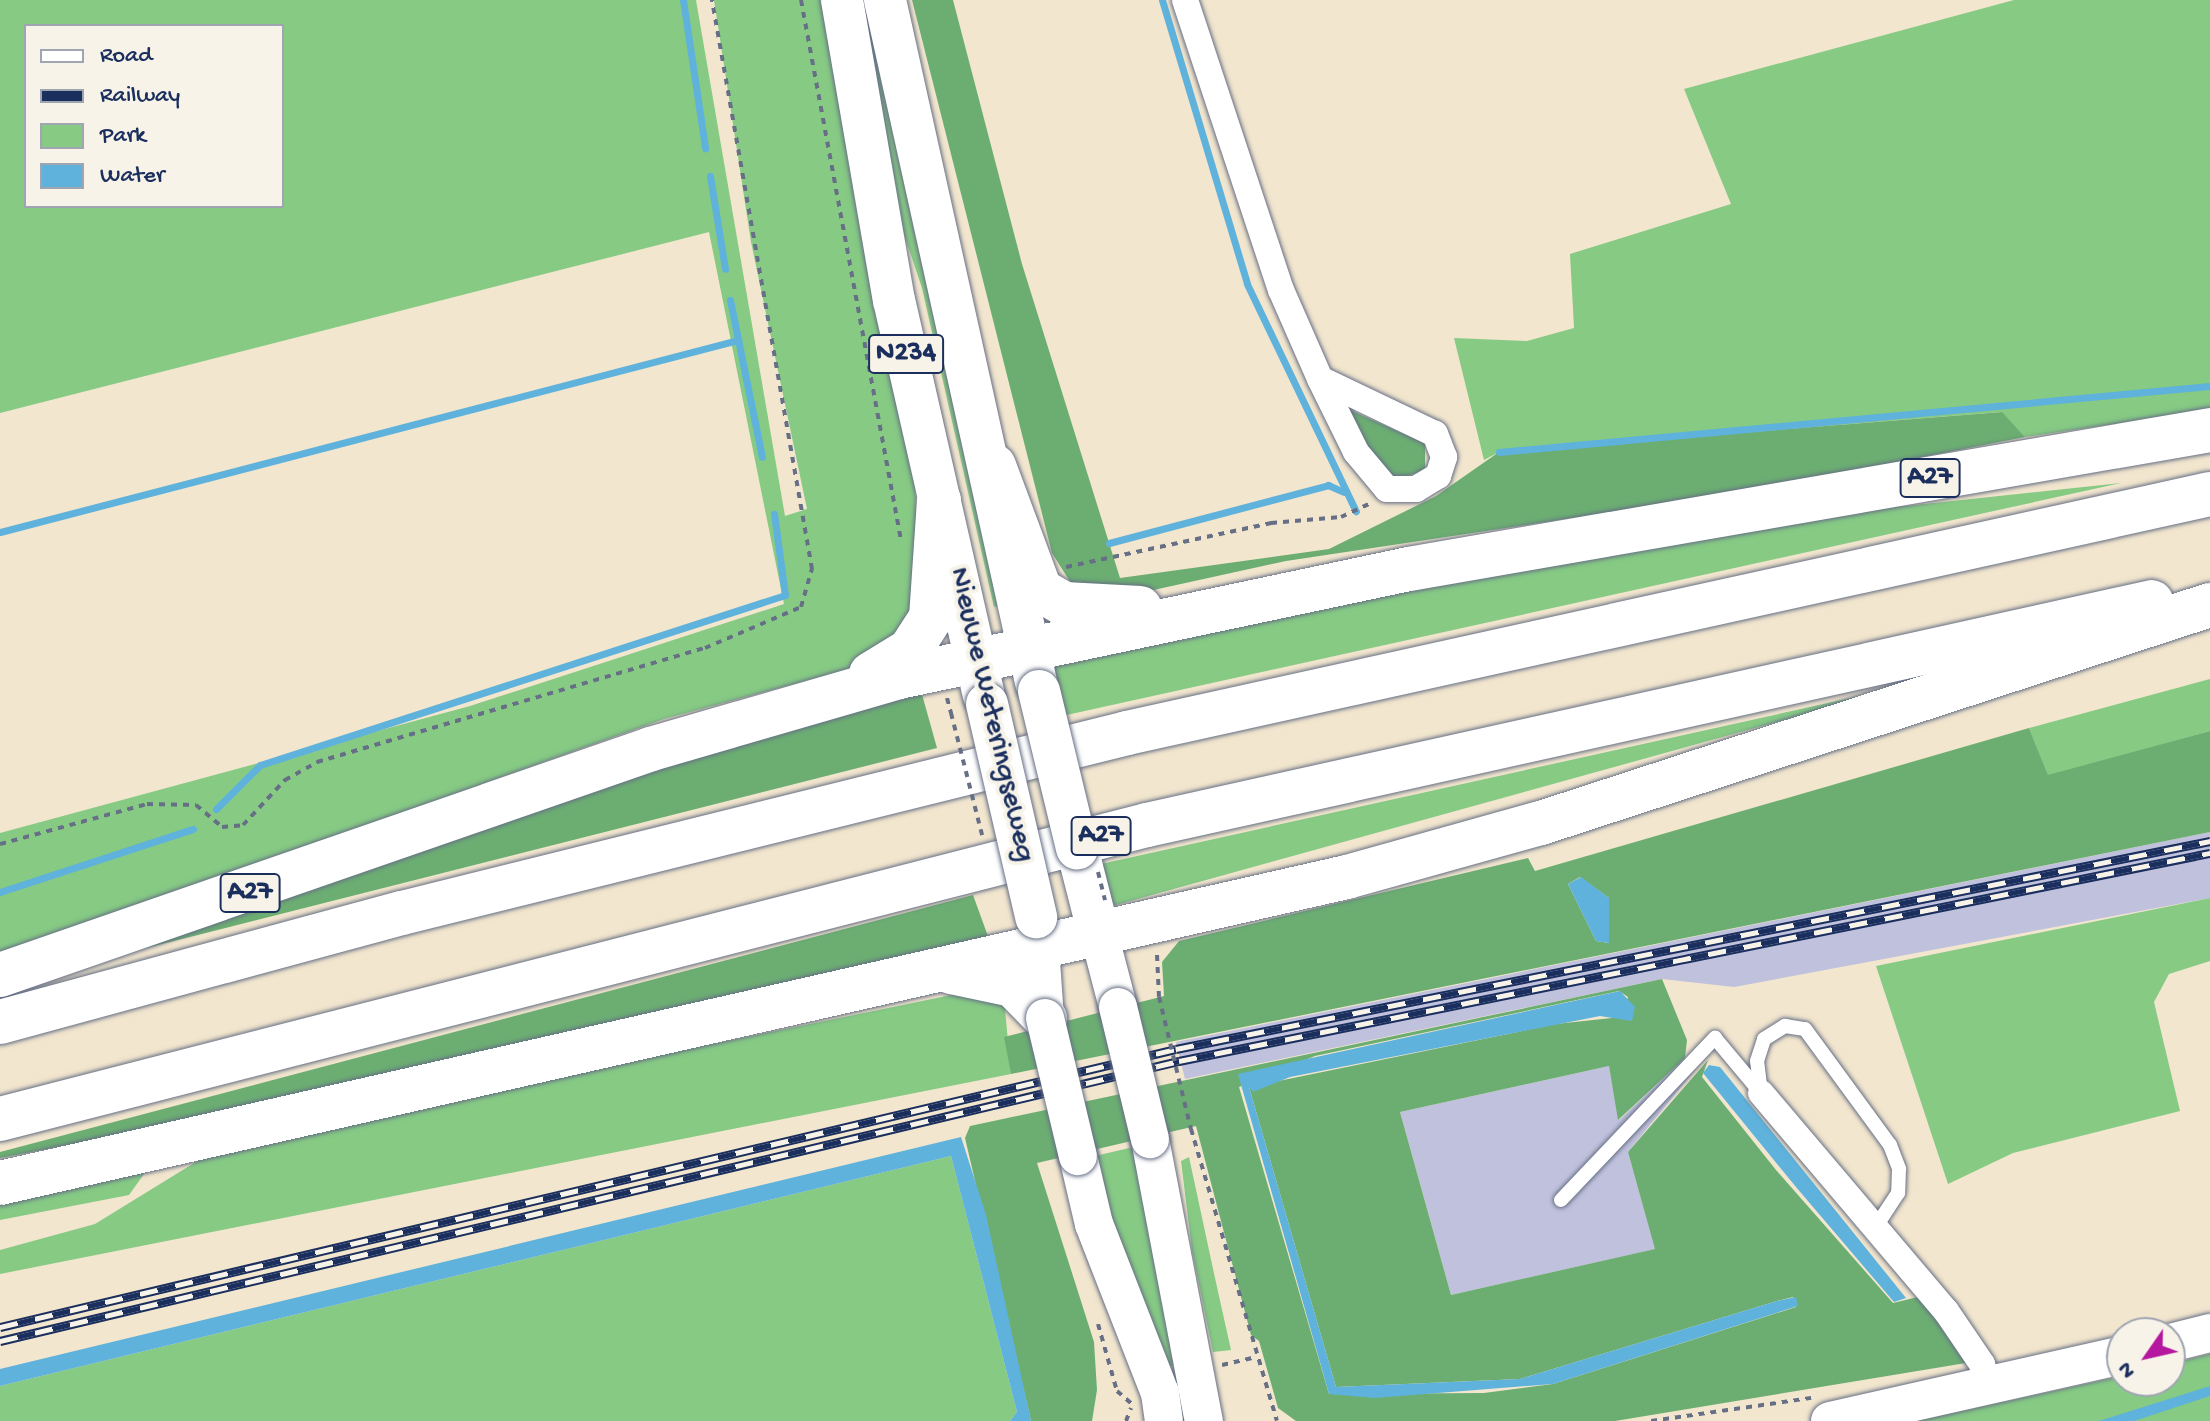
<!DOCTYPE html>
<style>
body{margin:0}
#map{position:relative;width:2210px;height:1421px;overflow:hidden;background:#f2e6ce;font-family:"Gochi Hand",sans-serif}
div>[style]{position:absolute}
.industrial>*{inset:0;background:#c0c2dd}
.green>*{inset:0;background:#86ca84}
.forest>*{inset:0;background:#6cae72}
.water>*{inset:0;background:#5fb2db}
.stream>*{height:7px;margin:-3.5px;padding:0 3.5px;transform-origin:3.5px;border-radius:3.5px;background:#5fb2db}
.path>*{height:4px;margin-top:-2px;transform-origin:0;background:repeating-linear-gradient(90deg,#666f85 0 6px,transparent 0 12px)}
.roads{filter:drop-shadow(0 0 2px #666f85) drop-shadow(0 0 2px #666f85)}
.lane>*{height:14px;margin:-7px;padding:0 7px;transform-origin:7px;border-radius:7px;background:#fff}
.street>*{height:26px;margin:-13px;padding:0 13px;transform-origin:13px;border-radius:13px;background:#fff}
.secondary>*{height:38px;margin:-19px;padding:0 19px;transform-origin:19px;border-radius:19px;background:#fff}
.primary>*{height:42px;margin:-21px;padding:0 21px;transform-origin:21px;border-radius:21px;background:#fff}
.highway>*{height:44px;margin:-22px;padding:0 22px;transform-origin:22px;border-radius:22px;background:#fff}
.rail>*{height:9px;margin-top:-4.5px;transform-origin:0;background:repeating-linear-gradient(90deg,#f7f3e8 0 18px,#1b2f5e 0 36px);box-sizing:border-box;border-block:2px solid #1b2f5e}
.path-bridge>*{height:4px;margin-top:-2px;transform-origin:0;background:repeating-linear-gradient(90deg,#666f85 0 6px,transparent 0 12px)}
.bridges{filter:drop-shadow(0 0 2px #666f85) drop-shadow(0 0 2px #666f85)}
.secondary-bridge>*{height:38px;margin:-19px;padding:0 19px;transform-origin:19px;border-radius:19px;background:#fff}
.primary-bridge>*{height:42px;margin:-21px;padding:0 21px;transform-origin:21px;border-radius:21px;background:#fff}
span{translate:-50% -50%;white-space:nowrap;text-align:center;line-height:1.15;-webkit-text-stroke:8px #f7f3e8;paint-order:stroke}
.shield-label span{padding:2px 6px;background:#f7f3e8;border:2px solid;border-radius:6px;-webkit-text-stroke-width:0}
.shield-label{font-size:28px;color:#1b2f5e;font-weight:700}
.street-label{font-size:30px;color:#1b2f5e}
.legend{position:absolute;left:24px;top:24px;width:260px;height:184px;box-sizing:border-box;background:#f7f3e8;border:2px solid #9fa5b1;margin:0;padding:10px 14px;list-style:none;font-size:24px;color:#1b2f5e}
.legend li{display:flex;align-items:center;gap:16px;height:40px}
.legend b{width:40px;border:2px solid #9fa5b1}
.north{position:absolute;left:2106px;top:1317px;width:80px;height:80px;box-sizing:border-box;background:#f7f3e8;border:2px solid #9fa5b1;border-radius:50%;rotate:236deg;font-size:22px;font-weight:700;line-height:32px;text-align:center;color:#1b2f5e}
.north::after{content:'';display:block;margin:auto;width:28px;height:36px;background:#b5179e;clip-path:polygon(50% 0,100% 100%,50% 72%,0 100%)}
</style>
<div id="map">
<div class="industrial">
<i style="clip-path:polygon(2210px 832px,2210px 898px,1734px 987px,1662px 979px,1185px 1079px,1176px 1042px)"></i>
<i style="clip-path:polygon(1685px 1058px,1695px 1070px,1628px 1152px,1656px 1249px,1451px 1295px,1400px 1112px,1609px 1066px,1619px 1120px)"></i>
</div>
<div class="green">
<i style="clip-path:polygon(evenodd,0 0,696px 0,785px 516px,807px 509px,751px 242px,714px 0,837px 0,851px 98px,855px 201px,915px 478px,919px 608px,872px 663px,664px 719px,0 956px,0 833px,470px 706px,784px 604px,709px 232px,0 413px,0 0,26px 26px,282px 26px,282px 206px,26px 206px,26px 26px)"></i>
<i style="clip-path:polygon(851px 0,869px 0,1011px 603px,994px 607px,922px 288px,884px 175px)"></i>
<i style="clip-path:polygon(2014px 0,2210px 0,2210px 410px,2025px 437px,2001px 412px,1499px 452px,1484px 460px,1454px 338px,1527px 341px,1574px 328px,1570px 254px,1731px 204px,1684px 89px)"></i>
<i style="clip-path:polygon(2121px 483px,1062px 716px,1049px 661px,1271px 608px,1793px 518px)"></i>
<i style="clip-path:polygon(2210px 679px,2210px 731px,2048px 776px,2029px 728px)"></i>
<i style="clip-path:polygon(1914px 684px,1116px 905px,1109px 902px,1101px 864px)"></i>
<i style="clip-path:polygon(2210px 898px,2210px 961px,2169px 974px,2154px 1002px,2180px 1111px,2013px 1153px,1948px 1184px,1876px 966px)"></i>
<i style="clip-path:polygon(971px 991px,1004px 998px,1011px 1074px,0 1274px,0 1250px,95px 1224px,225px 1144px)"></i>
<i style="clip-path:polygon(1142px 1145px,1182px 1363px,1159px 1369px,1117px 1254px,1095px 1156px)"></i>
<i style="clip-path:polygon(951px 1156px,1017px 1412px,1010px 1421px,0 1421px,0 1386px)"></i>
<i style="clip-path:polygon(1189px 1157px,1215px 1278px,1231px 1350px,1213px 1352px,1192px 1250px,1181px 1161px)"></i>
<i style="clip-path:polygon(149px 1167px,129px 1195px,0 1220px,0 1197px)"></i>
<i style="clip-path:polygon(2210px 1354px,2210px 1421px,1916px 1421px,2122px 1376px,2170px 1381px,2170px 1364px)"></i>
</div>
<div class="forest">
<i style="clip-path:polygon(912px 0,953px 0,1022px 264px,1120px 578px,1329px 549px,1436px 496px,1499px 452px,2002px 412px,2025px 437px,1738px 493px,1286px 561px,1149px 591px,1076px 591px,1052px 553px)"></i>
<i style="clip-path:polygon(1345px 408px,1425px 443px,1425px 470px,1399px 479px,1374px 471px)"></i>
<i style="clip-path:polygon(918px 680px,937px 748px,111px 957px)"></i>
<i style="clip-path:polygon(evenodd,2029px 728px,2048px 775px,2210px 731px,2210px 832px,1011px 1074px,1004px 1037px,1164px 996px,1162px 962px,1179px 941px,1528px 858px,1535px 871px,2029px 728px,1580px 877px,1609px 898px,1609px 943px,1596px 941px,1568px 884px,1580px 877px)"></i>
<i style="clip-path:polygon(973px 895px,993px 950px,507px 1060px,0 1158px,0 1152px)"></i>
<i style="clip-path:polygon(evenodd,1662px 979px,1687px 1040px,1685px 1058px,1618px 1120px,1609px 1066px,1400px 1112px,1451px 1295px,1655px 1249px,1628px 1152px,1708px 1060px,1702px 1077px,1776px 1170px,1893px 1303px,1926px 1295px,1966px 1363px,1615px 1421px,1296px 1421px,1278px 1408px,1259px 1341px,1251px 1335px,1196px 1126px,1037px 1163px,1094px 1342px,1097px 1390px,1092px 1421px,1031px 1421px,965px 1138px,970px 1126px,1662px 979px,1619px 991px,1628px 997px,1621px 1017px,1556px 1024px,1249px 1087px,1336px 1387px,1520px 1379px,1777px 1301px,1793px 1297px,1796px 1307px,1553px 1384px,1484px 1393px,1329px 1394px,1239px 1087px,1315px 1056px,1619px 991px)"></i>
</div>
<div class="water">
<i style="clip-path:polygon(1581px 877px,1609px 898px,1609px 943px,1596px 941px,1568px 884px)"></i>
<i style="clip-path:polygon(1620px 991px,1635px 1007px,1632px 1021px,1600px 1016px,1290px 1077px,1253px 1092px,1249px 1087px,1336px 1387px,1520px 1379px,1777px 1301px,1796px 1297px,1798px 1306px,1553px 1384px,1375px 1398px,1329px 1394px,1238px 1074px)"></i>
<i style="clip-path:polygon(1709px 1065px,1720px 1067px,1906px 1298px,1894px 1302px,1796px 1187px,1703px 1073px)"></i>
<i style="clip-path:polygon(961px 1137px,986px 1215px,1031px 1421px,1010px 1421px,1017px 1412px,951px 1156px,0 1386px,0 1369px)"></i>
<i style="clip-path:polygon(2210px 1386px,2210px 1396px,2134px 1421px,2099px 1421px)"></i>
</div>
<div class="stream">
<i style="left:683px;top:0;width:150px;rotate:81.5deg"></i>
<i style="left:1162px;top:0;width:296px;rotate:73.3deg"></i>
<i style="left:1247px;top:284px;width:252px;rotate:64.4deg"></i>
<i style="left:710px;top:176px;width:94px;rotate:80.8deg"></i>
<i style="left:730px;top:300px;width:160px;rotate:78.5deg"></i>
<i style="left:1499px;top:452px;width:714px;rotate:-5.3deg"></i>
<i style="left:0;top:532px;width:763px;rotate:-14.58deg"></i>
<i style="left:1109px;top:543px;width:227px;rotate:-14.8deg"></i>
<i style="left:1328px;top:485px;width:17px;rotate:24deg"></i>
<i style="left:216px;top:809px;width:62px;rotate:-45deg"></i>
<i style="left:260px;top:765px;width:552px;rotate:-17.94deg"></i>
<i style="left:785px;top:595px;width:82px;rotate:-97.7deg"></i>
<i style="left:0;top:892px;width:203px;rotate:-18.1deg"></i>
</div>
<div class="path">
<i style="left:801px;top:0;width:549px;rotate:79.51deg"></i>
<i style="left:1066px;top:567px;width:210px;rotate:-12.1deg"></i>
<i style="left:1271px;top:523px;width:70px;rotate:-4.9deg"></i>
<i style="left:1341px;top:517px;width:31px;rotate:-25deg"></i>
<i style="left:947px;top:698px;width:16px;rotate:75deg"></i>
<i style="left:0;top:844px;width:152px;rotate:-15.2deg"></i>
<i style="left:147px;top:804px;width:49px;rotate:1.2deg"></i>
<i style="left:196px;top:805px;width:34px;rotate:40deg"></i>
<i style="left:222px;top:827px;width:21px;rotate:-5deg"></i>
<i style="left:243px;top:825px;width:62px;rotate:-47deg"></i>
<i style="left:285px;top:780px;width:37px;rotate:-29deg"></i>
<i style="left:317px;top:762px;width:404px;rotate:-16.4deg"></i>
<i style="left:705px;top:648px;width:104px;rotate:-23.1deg"></i>
<i style="left:801px;top:607px;width:40px;rotate:-74deg"></i>
<i style="left:812px;top:569px;width:578px;rotate:-99.97deg"></i>
<i style="left:1157px;top:955px;width:42px;rotate:87.3deg"></i>
<i style="left:1191px;top:1129px;width:304px;rotate:73.6deg"></i>
<i style="left:1098px;top:1324px;width:70px;rotate:74.2deg"></i>
<i style="left:1117px;top:1391px;width:20px;rotate:41deg"></i>
<i style="left:1222px;top:1365px;width:32px;rotate:-13deg"></i>
<i style="left:1126px;top:1421px;width:14px;rotate:-69deg"></i>
<i style="left:1651px;top:1421px;width:162px;rotate:-8.2deg"></i>
</div>
<div class="roads">
<div class="lane">
<i style="left:1761px;top:1093px;width:32px;rotate:-97deg"></i>
<i style="left:1757px;top:1061px;width:23px;rotate:-72deg"></i>
<i style="left:1764px;top:1039px;width:25px;rotate:-32deg"></i>
<i style="left:1785px;top:1026px;width:20px;rotate:9deg"></i>
<i style="left:1805px;top:1029px;width:144px;rotate:53.8deg"></i>
<i style="left:1890px;top:1145px;width:26px;rotate:69deg"></i>
<i style="left:1899px;top:1169px;width:24px;rotate:92deg"></i>
<i style="left:1898px;top:1193px;width:42px;rotate:123.3deg"></i>
<i style="left:1561px;top:1200px;width:224px;rotate:-46.5deg"></i>
<i style="left:1715px;top:1038px;width:72px;rotate:50.1deg"></i>
</div>
<div class="street">
<i style="left:1185px;top:0;width:305px;rotate:71.7deg"></i>
<i style="left:1281px;top:290px;width:97px;rotate:66.3deg"></i>
<i style="left:1320px;top:379px;width:81px;rotate:63.7deg"></i>
<i style="left:1356px;top:452px;width:48px;rotate:50deg"></i>
<i style="left:1387px;top:489px;width:29px"></i>
<i style="left:1416px;top:489px;width:26px;rotate:-31deg"></i>
<i style="left:1438px;top:476px;width:20px;rotate:-72deg"></i>
<i style="left:1444px;top:457px;width:25px;rotate:-111deg"></i>
<i style="left:1435px;top:434px;width:127px;rotate:-154.4deg"></i>
<i style="left:1761px;top:1093px;width:286px;rotate:49.7deg"></i>
<i style="left:1946px;top:1311px;width:64px;rotate:55.8deg"></i>
<i style="left:1982px;top:1364px;width:26px;rotate:74deg"></i>
</div>
<div class="secondary">
<i style="left:1099px;top:934px;width:75px;rotate:75.4deg"></i>
<i style="left:1040px;top:947px;width:71px;rotate:86deg"></i>
<i style="left:1150px;top:1139px;width:287px;rotate:79.2deg"></i>
<i style="left:1078px;top:1156px;width:70px;rotate:76.8deg"></i>
<i style="left:1094px;top:1224px;width:181px;rotate:68.7deg"></i>
<i style="left:1160px;top:1393px;width:28px;rotate:82deg"></i>
<i style="left:2170px;top:1343px;width:41px;rotate:-14deg"></i>
<i style="left:1830px;top:1421px;width:299px;rotate:-12.7deg"></i>
</div>
<div class="primary">
<i style="left:842px;top:0;width:304px;rotate:80.2deg"></i>
<i style="left:894px;top:300px;width:405px;rotate:77.2deg"></i>
<i style="left:885px;top:0;width:699px;rotate:77.52deg"></i>
<i style="left:1077px;top:848px;width:89px;rotate:75.7deg"></i>
</div>
<div class="highway">
<i style="left:994px;top:466px;width:132px;rotate:69.6deg"></i>
<i style="left:1040px;top:590px;width:28px;rotate:30deg"></i>
<i style="left:1064px;top:604px;width:76px;rotate:3deg"></i>
<i style="left:871px;top:674px;width:46px;rotate:-31.6deg"></i>
<i style="left:910px;top:650px;width:38px;rotate:-57deg"></i>
<i style="left:931px;top:618px;width:118px;rotate:-86.1deg"></i>
<i style="left:951px;top:972px;width:63px;rotate:11.8deg"></i>
<i style="left:1013px;top:985px;width:46px;rotate:45.9deg"></i>
<i style="left:0;top:975px;width:689px;rotate:-19.14deg"></i>
<i style="left:651px;top:749px;width:258px;rotate:-16.2deg"></i>
<i style="left:899px;top:677px;width:521px;rotate:-11.96deg"></i>
<i style="left:1409px;top:569px;width:813px;rotate:-9.84deg"></i>
<i style="left:0;top:1022px;width:417px;rotate:-15.2deg"></i>
<i style="left:402px;top:913px;width:747px;rotate:-13.94deg"></i>
<i style="left:1127px;top:733px;width:1109px;rotate:-12.44deg"></i>
<i style="left:0;top:1119px;width:1184px;rotate:-14.38deg"></i>
<i style="left:1147px;top:825px;width:1029px;rotate:-12.51deg"></i>
<i style="left:0;top:1183px;width:1381px;rotate:-12.8deg"></i>
<i style="left:1347px;top:877px;width:201px;rotate:-15.6deg"></i>
<i style="left:1541px;top:823px;width:704px;rotate:-18.05deg"></i>
</div>
</div>
<div class="rail">
<i style="left:0;top:1327px;width:1208px;rotate:-13.3deg"></i>
<i style="left:1176px;top:1049px;width:1055px;rotate:-11.37deg"></i>
<i style="left:0;top:1341px;width:1212px;rotate:-13.36deg"></i>
<i style="left:1179px;top:1061px;width:1052px;rotate:-11.41deg"></i>
</div>
<div class="path-bridge">
<i style="left:951px;top:713px;width:130px;rotate:75.7deg"></i>
<i style="left:1098px;top:872px;width:29px;rotate:76deg"></i>
<i style="left:1159px;top:997px;width:136px;rotate:76.4deg"></i>
</div>
<div class="bridges">
<div class="secondary-bridge">
<i style="left:1118px;top:1007px;width:136px;rotate:76.4deg"></i>
<i style="left:1045px;top:1018px;width:142px;rotate:76.6deg"></i>
</div>
<div class="primary-bridge">
<i style="left:1039px;top:691px;width:162px;rotate:76.4deg"></i>
<i style="left:987px;top:704px;width:219px;rotate:77deg"></i>
</div>
</div>
<div class="shield-label">
<span style="left:906px;top:354px">N234</span>
<span style="left:1930px;top:478px">A27</span>
<span style="left:1101px;top:836px">A27</span>
<span style="left:250px;top:893px">A27</span>
</div>
<div class="street-label">
<span style="left:990px;top:715px;rotate:77deg">Nieuwe Weteringseweg</span>
</div>
<ul class="legend">
<li><b style="height:10px;background:#fff"></b>Road</li>
<li><b style="height:10px;background:#1b2f5e"></b>Railway</li>
<li><b style="height:22px;background:#86ca84"></b>Park</li>
<li><b style="height:22px;background:#5fb2db"></b>Water</li>
</ul>
<div class="north">N</div>
</div>
